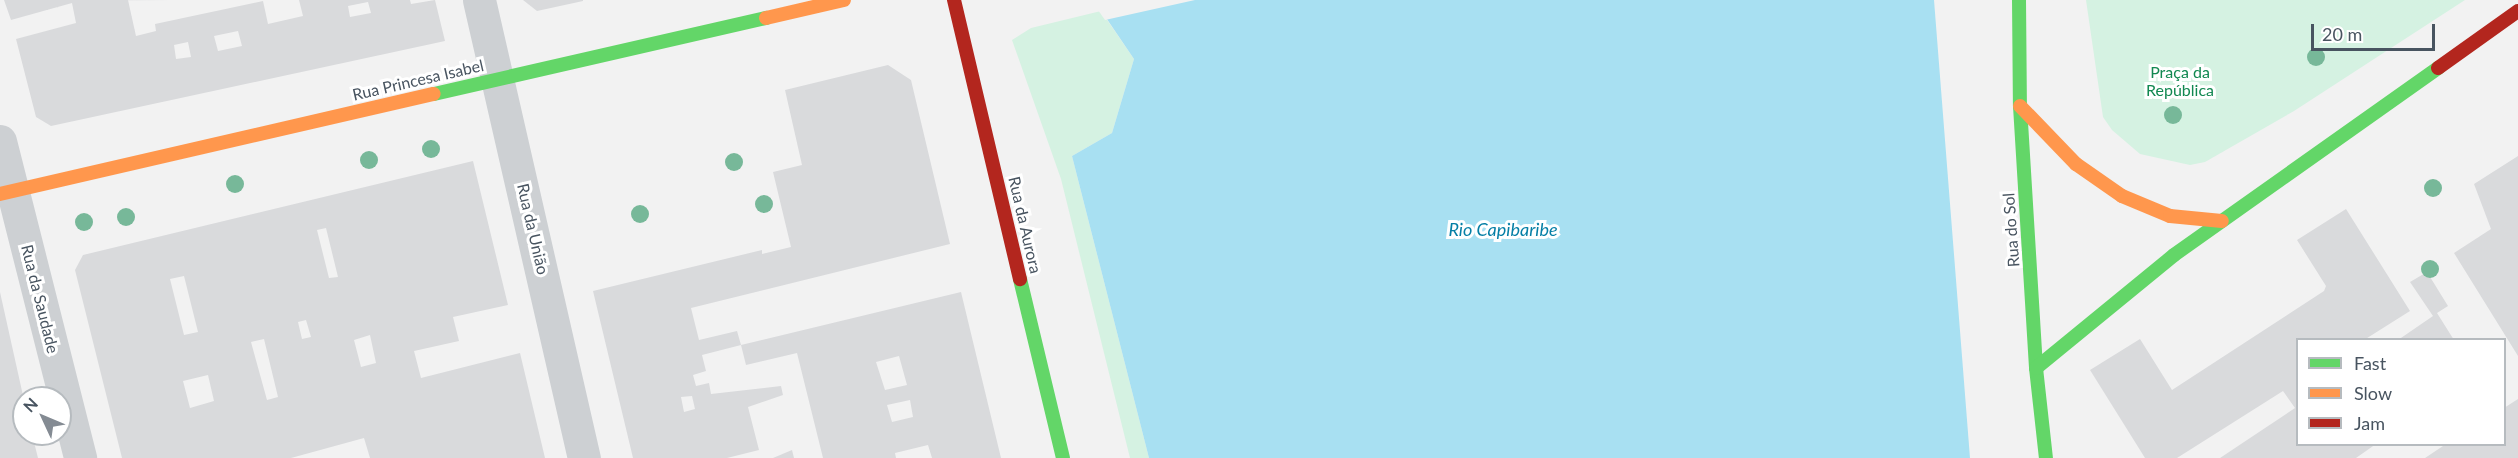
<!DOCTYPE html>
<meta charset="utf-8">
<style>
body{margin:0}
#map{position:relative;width:2518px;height:458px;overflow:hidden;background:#f2f2f2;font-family:Lato,sans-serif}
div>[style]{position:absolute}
.green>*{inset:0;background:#d5f2e2}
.water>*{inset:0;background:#a8e0f2}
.pier>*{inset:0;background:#f2f2f2}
.building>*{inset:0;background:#d9dadc}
.street>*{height:33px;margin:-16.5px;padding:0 16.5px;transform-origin:16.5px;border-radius:16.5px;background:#cdd0d3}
.fast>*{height:14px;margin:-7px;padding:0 7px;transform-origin:7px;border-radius:7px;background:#63d668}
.slow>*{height:14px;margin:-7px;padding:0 7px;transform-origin:7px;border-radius:7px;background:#ff974d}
.jam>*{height:14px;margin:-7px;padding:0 7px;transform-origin:7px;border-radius:7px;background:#b3261e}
.trees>*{width:18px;height:18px;margin:-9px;border-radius:50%;background:#77b899}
span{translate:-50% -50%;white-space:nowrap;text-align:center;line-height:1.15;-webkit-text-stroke:6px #fff;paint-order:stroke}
.park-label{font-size:16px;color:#128851}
.street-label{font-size:16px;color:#485460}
.water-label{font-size:18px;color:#057fa6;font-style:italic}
.legend{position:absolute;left:2296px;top:338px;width:210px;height:108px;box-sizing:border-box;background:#fff;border:2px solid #b6bbbf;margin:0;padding:8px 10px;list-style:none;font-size:18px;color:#485460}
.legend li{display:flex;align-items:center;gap:12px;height:30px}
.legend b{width:30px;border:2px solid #b6bbbf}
.north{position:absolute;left:12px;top:386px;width:60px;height:60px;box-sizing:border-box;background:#fff;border:2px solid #b6bbbf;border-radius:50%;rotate:314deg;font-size:16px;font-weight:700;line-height:24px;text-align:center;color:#485460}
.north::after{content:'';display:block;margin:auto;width:21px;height:27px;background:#848b93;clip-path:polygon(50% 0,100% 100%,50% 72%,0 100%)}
.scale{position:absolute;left:2311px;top:24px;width:124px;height:27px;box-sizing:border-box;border:3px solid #485460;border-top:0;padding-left:8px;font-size:18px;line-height:21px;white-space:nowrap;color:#485460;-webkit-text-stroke:4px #fff;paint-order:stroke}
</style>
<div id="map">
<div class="green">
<i style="clip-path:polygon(2086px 0,2465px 0,2294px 111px,2205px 162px,2190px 165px,2140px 154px,2112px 130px,2103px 117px)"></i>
<i style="clip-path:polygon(1101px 11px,1134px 59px,1112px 133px,1072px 156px,1149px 458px,1130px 458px,1061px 179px,1012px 40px,1031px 28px)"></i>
</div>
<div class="water">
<i style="clip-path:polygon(1094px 0,1934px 0,1970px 458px,1149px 458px,1072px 156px,1112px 133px,1134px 59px)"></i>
</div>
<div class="pier">
<i style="clip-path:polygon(1091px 0,1195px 0,1105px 20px)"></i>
</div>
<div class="building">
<i style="clip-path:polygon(evenodd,4px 0,128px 0,136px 36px,156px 31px,155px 24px,263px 1px,268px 24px,303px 16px,299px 0,410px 0,411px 4px,435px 0,445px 41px,51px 126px,36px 117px,16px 39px,76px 23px,72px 3px,11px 20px,4px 0,368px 2px,371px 13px,350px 17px,348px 6px,368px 2px,4px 0,238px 31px,242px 46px,218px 51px,214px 36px,238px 31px,4px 0,188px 42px,191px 57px,176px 59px,174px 45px,188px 42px)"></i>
<i style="clip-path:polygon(523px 0,583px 0,583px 1px,537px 11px)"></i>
<i style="clip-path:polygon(evenodd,888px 65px,911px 80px,950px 244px,691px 308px,699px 340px,737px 331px,741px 345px,702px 355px,706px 371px,693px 375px,696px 386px,709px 383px,711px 394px,781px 386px,783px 395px,748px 407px,759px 450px,727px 458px,633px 458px,593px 291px,762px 250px,762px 254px,791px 247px,773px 172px,802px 165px,785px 90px,888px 65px,692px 396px,695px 409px,684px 412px,681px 397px,692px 396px)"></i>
<i style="clip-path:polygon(2518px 156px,2518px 356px,2454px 253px,2491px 229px,2474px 184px)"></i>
<i style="clip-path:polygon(evenodd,473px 161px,508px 305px,453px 317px,459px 341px,414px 351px,421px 378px,520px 353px,545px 458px,370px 458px,364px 438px,291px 458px,122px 458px,75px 270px,83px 255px,473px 161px,326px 228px,338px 277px,329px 278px,317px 230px,326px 228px,473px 161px,184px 276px,198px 332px,184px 335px,170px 279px,184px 276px,473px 161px,306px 320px,311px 337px,302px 339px,298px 322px,306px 320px,473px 161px,370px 335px,376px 363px,361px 367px,354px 340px,370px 335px,473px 161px,264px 339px,278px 397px,267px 400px,251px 342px,264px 339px,473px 161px,208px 375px,214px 401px,190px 408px,183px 381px,208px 375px)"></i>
<i style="clip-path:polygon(2346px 209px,2410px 311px,2364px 340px,2298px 340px,2298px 444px,2376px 444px,2356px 458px,2220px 458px,2295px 408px,2283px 391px,2177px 458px,2145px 458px,2090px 370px,2140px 339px,2172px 390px,2324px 291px,2326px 286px,2297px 240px)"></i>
<i style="clip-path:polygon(2427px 272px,2448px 306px,2437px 313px,2454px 340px,2398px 340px,2433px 316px,2410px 282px)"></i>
<i style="clip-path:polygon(0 292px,24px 400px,24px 434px,32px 434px,38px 458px,0 458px)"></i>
<i style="clip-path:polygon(evenodd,961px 292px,1001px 458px,932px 458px,928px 445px,895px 453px,896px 458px,823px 458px,797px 353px,746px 365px,741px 345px,961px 292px,899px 356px,907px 385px,885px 390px,876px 362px,899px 356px,961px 292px,910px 400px,913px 417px,892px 422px,887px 405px,910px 400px)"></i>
<i style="clip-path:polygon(2518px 399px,2518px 458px,2425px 458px,2446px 444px,2504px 444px,2504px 408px)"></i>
<i style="clip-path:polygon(792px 450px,794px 458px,773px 458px)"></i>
</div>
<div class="street">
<i style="left:479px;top:0;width:470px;rotate:77.1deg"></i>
<i style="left:0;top:141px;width:327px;rotate:75.8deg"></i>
</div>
<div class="fast">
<i style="left:2019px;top:0;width:106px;rotate:89.5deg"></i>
<i style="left:2020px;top:106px;width:262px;rotate:86.5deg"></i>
<i style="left:2036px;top:368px;width:91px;rotate:83.7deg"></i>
<i style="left:434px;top:94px;width:341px;rotate:-12.9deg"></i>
<i style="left:1020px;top:279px;width:184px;rotate:76.5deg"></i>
<i style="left:2036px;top:368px;width:178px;rotate:-39.3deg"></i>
<i style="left:2174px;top:255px;width:324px;rotate:-35.3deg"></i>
</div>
<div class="slow">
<i style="left:766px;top:18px;width:80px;rotate:-13deg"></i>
<i style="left:2020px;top:106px;width:81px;rotate:46deg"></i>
<i style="left:2076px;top:164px;width:56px;rotate:34.8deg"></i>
<i style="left:2122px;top:196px;width:52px;rotate:22.6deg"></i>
<i style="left:2170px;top:216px;width:52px;rotate:5.5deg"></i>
<i style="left:0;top:194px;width:445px;rotate:-13deg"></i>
</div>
<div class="jam">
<i style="left:954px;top:0;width:287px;rotate:76.7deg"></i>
<i style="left:2438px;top:68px;width:98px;rotate:-35.5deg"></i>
</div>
<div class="trees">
<i style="left:2316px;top:57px"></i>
<i style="left:2173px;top:115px"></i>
<i style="left:431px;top:149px"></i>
<i style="left:369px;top:160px"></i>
<i style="left:734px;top:162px"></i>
<i style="left:235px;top:184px"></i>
<i style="left:2433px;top:188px"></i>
<i style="left:764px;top:204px"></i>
<i style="left:640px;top:214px"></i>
<i style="left:126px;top:217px"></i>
<i style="left:84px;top:222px"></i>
<i style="left:2430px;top:269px"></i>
</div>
<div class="park-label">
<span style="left:2180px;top:81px">Praça da<br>República</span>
</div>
<div class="street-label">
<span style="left:418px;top:80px;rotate:-13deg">Rua Princesa Isabel</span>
<span style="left:1025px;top:225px;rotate:77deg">Rua da Aurora</span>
<span style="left:533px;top:229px;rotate:77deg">Rua da União</span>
<span style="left:2011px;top:230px;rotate:-94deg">Rua do Sol</span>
<span style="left:40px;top:299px;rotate:76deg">Rua da Saudade</span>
</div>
<div class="water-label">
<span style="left:1503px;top:229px">Rio Capibaribe</span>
</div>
<ul class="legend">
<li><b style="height:8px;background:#63d668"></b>Fast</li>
<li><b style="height:8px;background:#ff974d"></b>Slow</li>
<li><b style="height:8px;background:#b3261e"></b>Jam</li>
</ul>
<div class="north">N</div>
<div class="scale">20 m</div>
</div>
